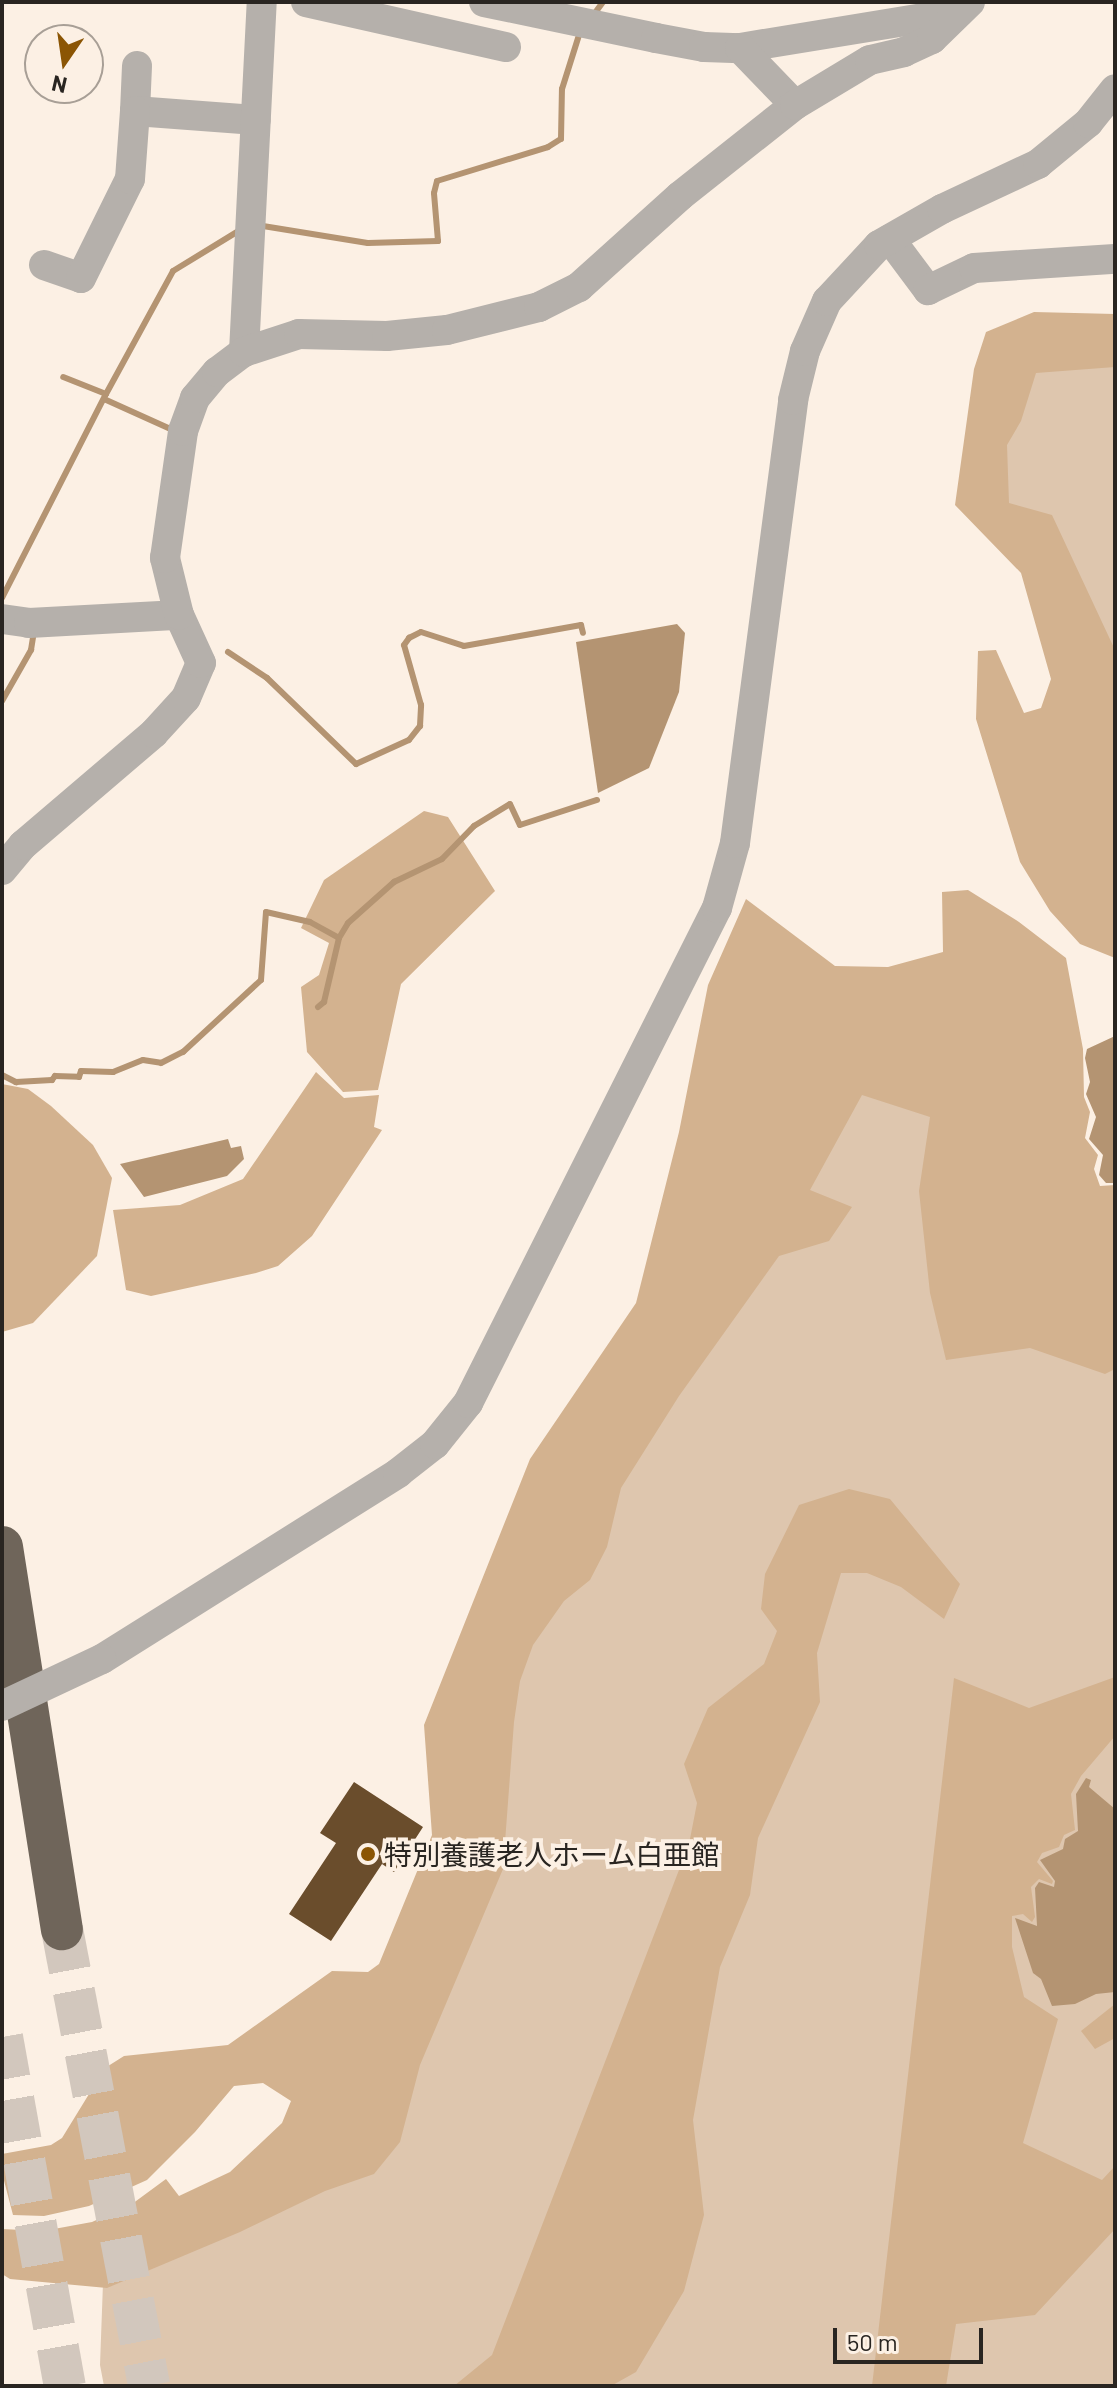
<!DOCTYPE html>
<meta charset="utf-8">
<style>
body{margin:0}
#map{position:relative;width:1117px;height:2388px;overflow:hidden;background:#fcf0e4;font-family:Barlow,"Noto Sans JP",sans-serif}
div>[style]{position:absolute}
.green>*{inset:0;background:#dec6ae}
.forest>*{inset:0;background:#d3b28f}
.water>*{inset:0;background:#b49472}
.stream>*{height:6px;margin:-3px;padding:0 3px;transform-origin:3px;border-radius:3px;background:#b49472}
.building>*{inset:0;background:#6a4d2c}
.highway-tunnel>*{height:42px;margin-top:-21px;transform-origin:0;background:repeating-linear-gradient(90deg,#d2c7bd 0 42px,transparent 0 63px)}
.minor>*{height:30px;margin:-15px;padding:0 15px;transform-origin:15px;border-radius:15px;background:#b5b0ab}
.highway>*{height:42px;margin:-21px;padding:0 21px;transform-origin:21px;border-radius:21px;background:#6f655a}
.minor-bridge>*{height:30px;margin:-15px;padding:0 15px;transform-origin:15px;border-radius:15px;background:#b5b0ab}
.dots>*{width:22px;height:22px;translate:-50% -50%;box-sizing:border-box;border:4px solid #fcf0e4;border-radius:50%}
span{translate:-50% -50%;white-space:nowrap;text-align:center;line-height:1.15;-webkit-text-stroke:8px #fcf0e4;paint-order:stroke}
.poi-label{font-size:28px;color:#292521}
.left{translate:0 -50%;text-align:left}
.frame{position:absolute;inset:0;border:4px solid #292521;pointer-events:none}
.north{position:absolute;left:24px;top:24px;width:80px;height:80px;box-sizing:border-box;background:#fcf0e4;border:2px solid #a89f96;border-radius:50%;rotate:193deg;font-size:22px;font-weight:700;line-height:32px;text-align:center;color:#292521}
.north::after{content:'';display:block;margin:auto;width:28px;height:36px;background:#8b5504;clip-path:polygon(50% 0,100% 100%,50% 72%,0 100%)}
.scale{position:absolute;left:833px;top:2328px;width:150px;height:36px;box-sizing:border-box;border:4px solid #292521;border-top:0;padding-left:10px;font-size:24px;line-height:28px;white-space:nowrap;color:#292521;-webkit-text-stroke:6px #fcf0e4;paint-order:stroke}
</style>
<div id="map">
<div class="green">
<i style="clip-path:polygon(1115px 361px,1115px 667px,1004px 505px,999px 440px,1031px 370px)"></i>
<i style="clip-path:polygon(860px 1088px,940px 1117px,1028px 1341px,1115px 1360px,1115px 2386px,104px 2386px,100px 2365px,103px 2283px,369px 2167px,526px 1642px,614px 1485px)"></i>
</div>
<div class="forest">
<i style="clip-path:polygon(1034px 312px,1115px 314px,1115px 367px,1036px 373px,1021px 421px,1007px 445px,1009px 503px,1052px 515px,1115px 650px,1115px 958px,1080px 944px,1050px 911px,1020px 862px,976px 719px,978px 651px,996px 650px,1024px 713px,1041px 708px,1051px 679px,1021px 573px,955px 505px,974px 369px,986px 332px)"></i>
<i style="clip-path:polygon(424px 811px,448px 817px,495px 891px,401px 984px,378px 1090px,343px 1092px,307px 1052px,301px 987px,319px 975px,329px 943px,301px 928px,324px 880px)"></i>
<i style="clip-path:polygon(968px 890px,1019px 922px,1066px 958px,1083px 1049px,1084px 1097px,1090px 1112px,1085px 1138px,1098px 1155px,1094px 1169px,1100px 1186px,1115px 1185px,1115px 1369px,1105px 1374px,1030px 1348px,946px 1360px,930px 1293px,919px 1191px,930px 1117px,862px 1095px,810px 1190px,852px 1207px,829px 1241px,779px 1256px,679px 1396px,621px 1488px,607px 1547px,590px 1580px,564px 1601px,533px 1645px,520px 1681px,514px 1722px,503px 1869px,420px 2065px,400px 2142px,374px 2174px,325px 2191px,240px 2232px,107px 2288px,10px 2279px,2px 2274px,2px 2229px,43px 2231px,92px 2222px,132px 2204px,166px 2179px,179px 2196px,230px 2172px,282px 2123px,291px 2101px,263px 2083px,234px 2086px,195px 2132px,147px 2180px,89px 2206px,44px 2216px,13px 2215px,2px 2173px,2px 2154px,51px 2145px,62px 2138px,105px 2068px,124px 2056px,228px 2045px,332px 1971px,368px 1972px,379px 1964px,432px 1835px,424px 1725px,530px 1459px,636px 1303px,679px 1132px,708px 985px,746px 899px,835px 966px,888px 967px,943px 952px,942px 892px)"></i>
<i style="clip-path:polygon(316px 1072px,344px 1098px,379px 1095px,374px 1127px,382px 1130px,312px 1236px,278px 1266px,256px 1273px,151px 1296px,126px 1290px,113px 1210px,180px 1205px,243px 1179px)"></i>
<i style="clip-path:polygon(2px 1084px,28px 1089px,51px 1106px,93px 1145px,112px 1178px,97px 1256px,33px 1323px,2px 1332px)"></i>
<i style="clip-path:polygon(849px 1489px,890px 1499px,960px 1584px,944px 1619px,901px 1587px,867px 1573px,841px 1573px,817px 1653px,820px 1702px,758px 1838px,750px 1895px,720px 1967px,693px 2120px,704px 2215px,684px 2291px,636px 2372px,611px 2386px,454px 2386px,492px 2355px,689px 1844px,697px 1803px,684px 1764px,708px 1708px,764px 1664px,777px 1631px,761px 1609px,765px 1574px,799px 1505px)"></i>
<i style="clip-path:polygon(1115px 1677px,1115px 1736px,1081px 1776px,1071px 1794px,1075px 1830px,1064px 1835px,1059px 1847px,1042px 1853px,1037px 1862px,1053px 1881px,1052px 1884px,1039px 1879px,1031px 1887px,1035px 1917px,1032px 1922px,1023px 1914px,1012px 1916px,1012px 1947px,1024px 1997px,1058px 2019px,1023px 2143px,1102px 2180px,1115px 2166px,1115px 2229px,1035px 2315px,956px 2324px,946px 2386px,872px 2386px,954px 1678px,1029px 1708px)"></i>
<i style="clip-path:polygon(1115px 2004px,1115px 2038px,1095px 2049px,1081px 2031px)"></i>
</div>
<div class="water">
<i style="clip-path:polygon(677px 624px,685px 633px,679px 692px,649px 768px,598px 793px,576px 642px)"></i>
<i style="clip-path:polygon(1115px 1036px,1115px 1183px,1106px 1183px,1099px 1175px,1103px 1155px,1089px 1139px,1096px 1117px,1086px 1094px,1090px 1082px,1085px 1058px,1087px 1049px)"></i>
<i style="clip-path:polygon(228px 1139px,231px 1148px,241px 1146px,244px 1159px,227px 1176px,144px 1197px,120px 1164px)"></i>
<i style="clip-path:polygon(1086px 1778px,1091px 1780px,1089px 1787px,1115px 1809px,1115px 1992px,1096px 1994px,1075px 2004px,1052px 2006px,1041px 1979px,1033px 1973px,1015px 1918px,1037px 1926px,1035px 1888px,1039px 1882px,1054px 1887px,1055px 1881px,1040px 1860px,1063px 1849px,1065px 1839px,1078px 1831px,1076px 1794px)"></i>
</div>
<div class="stream">
<i style="left:592px;top:17px;width:19px;rotate:-54deg"></i>
<i style="left:263px;top:226px;width:106px;rotate:9.2deg"></i>
<i style="left:368px;top:243px;width:70px;rotate:-1.6deg"></i>
<i style="left:438px;top:241px;width:48px;rotate:-94.8deg"></i>
<i style="left:434px;top:193px;width:12px;rotate:-76deg"></i>
<i style="left:437px;top:181px;width:116px;rotate:-17deg"></i>
<i style="left:548px;top:147px;width:15px;rotate:-32deg"></i>
<i style="left:561px;top:139px;width:50px;rotate:-88.9deg"></i>
<i style="left:562px;top:89px;width:60px;rotate:-72.5deg"></i>
<i style="left:106px;top:394px;width:140px;rotate:-61.4deg"></i>
<i style="left:173px;top:271px;width:75px;rotate:-31.4deg"></i>
<i style="left:104px;top:399px;width:76px;rotate:24.2deg"></i>
<i style="left:2px;top:598px;width:229px;rotate:-63deg"></i>
<i style="left:106px;top:394px;width:46px;rotate:-158.4deg"></i>
<i style="left:228px;top:652px;width:47px;rotate:33.7deg"></i>
<i style="left:267px;top:678px;width:124px;rotate:44deg"></i>
<i style="left:356px;top:764px;width:58px;rotate:-24.4deg"></i>
<i style="left:409px;top:740px;width:18px;rotate:-52deg"></i>
<i style="left:420px;top:726px;width:21px;rotate:-87deg"></i>
<i style="left:421px;top:705px;width:62px;rotate:-105.8deg"></i>
<i style="left:404px;top:645px;width:9px;rotate:-54deg"></i>
<i style="left:409px;top:638px;width:13px;rotate:-27deg"></i>
<i style="left:421px;top:632px;width:45px;rotate:18deg"></i>
<i style="left:464px;top:646px;width:119px;rotate:-10.2deg"></i>
<i style="left:581px;top:625px;width:8px;rotate:76deg"></i>
<i style="left:2px;top:701px;width:59px;rotate:-60.4deg"></i>
<i style="left:31px;top:650px;width:18px;rotate:-81deg"></i>
<i style="left:318px;top:1007px;width:8px;rotate:-40deg"></i>
<i style="left:324px;top:1002px;width:66px;rotate:-76.8deg"></i>
<i style="left:339px;top:938px;width:17px;rotate:-59deg"></i>
<i style="left:348px;top:923px;width:62px;rotate:-41.7deg"></i>
<i style="left:394px;top:882px;width:53px;rotate:-25.6deg"></i>
<i style="left:442px;top:859px;width:46px;rotate:-45.9deg"></i>
<i style="left:474px;top:826px;width:42px;rotate:-31.4deg"></i>
<i style="left:510px;top:804px;width:23px;rotate:65deg"></i>
<i style="left:520px;top:825px;width:81px;rotate:-18deg"></i>
<i style="left:2px;top:1075px;width:16px;rotate:27deg"></i>
<i style="left:16px;top:1082px;width:36px;rotate:-3deg"></i>
<i style="left:52px;top:1080px;width:5px;rotate:-53deg"></i>
<i style="left:55px;top:1076px;width:24px;rotate:2deg"></i>
<i style="left:79px;top:1077px;width:6px;rotate:-72deg"></i>
<i style="left:81px;top:1071px;width:32px;rotate:2deg"></i>
<i style="left:113px;top:1072px;width:32px;rotate:-22deg"></i>
<i style="left:143px;top:1060px;width:18px;rotate:9deg"></i>
<i style="left:161px;top:1063px;width:25px;rotate:-27deg"></i>
<i style="left:183px;top:1052px;width:106px;rotate:-42.7deg"></i>
<i style="left:261px;top:980px;width:68px;rotate:-85.8deg"></i>
<i style="left:266px;top:912px;width:45px;rotate:12.8deg"></i>
<i style="left:310px;top:922px;width:33px;rotate:29deg"></i>
</div>
<div class="building">
<i style="clip-path:polygon(354px 1782px,423px 1827px,394px 1872px,382px 1864px,331px 1941px,289px 1914px,336px 1843px,320px 1833px)"></i>
</div>
<div class="highway-tunnel">
<i style="left:62px;top:1929px;width:465px;rotate:79.2deg"></i>
<i style="left:2px;top:2037px;width:355px;rotate:79.8deg"></i>
</div>
<div class="minor">
<i style="left:306px;top:2px;width:205px;rotate:12.7deg"></i>
<i style="left:484px;top:2px;width:176px;rotate:11.8deg"></i>
<i style="left:656px;top:38px;width:49px;rotate:10.6deg"></i>
<i style="left:704px;top:47px;width:36px;rotate:2deg"></i>
<i style="left:740px;top:48px;width:222px;rotate:-9.3deg"></i>
<i style="left:740px;top:48px;width:79px;rotate:46deg"></i>
<i style="left:137px;top:66px;width:45px;rotate:92.5deg"></i>
<i style="left:135px;top:111px;width:121px;rotate:4.3deg"></i>
<i style="left:890px;top:239px;width:64px;rotate:53.3deg"></i>
<i style="left:928px;top:290px;width:51px;rotate:-25.6deg"></i>
<i style="left:974px;top:268px;width:141px;rotate:-3.7deg"></i>
<i style="left:44px;top:265px;width:39px;rotate:19deg"></i>
<i style="left:81px;top:278px;width:110px;rotate:-63.7deg"></i>
<i style="left:130px;top:179px;width:68px;rotate:-85.8deg"></i>
<i style="left:244px;top:352px;width:350px;rotate:-87.1deg"></i>
<i style="left:2px;top:619px;width:27px;rotate:8deg"></i>
<i style="left:29px;top:623px;width:150px;rotate:-3.1deg"></i>
<i style="left:2px;top:870px;width:33px;rotate:-50deg"></i>
<i style="left:23px;top:845px;width:172px;rotate:-40.5deg"></i>
<i style="left:154px;top:733px;width:47px;rotate:-47.6deg"></i>
<i style="left:186px;top:698px;width:38px;rotate:-67deg"></i>
<i style="left:201px;top:663px;width:53px;rotate:-114.6deg"></i>
<i style="left:179px;top:615px;width:59px;rotate:-103.8deg"></i>
<i style="left:165px;top:558px;width:128px;rotate:-81.9deg"></i>
<i style="left:183px;top:431px;width:35px;rotate:-70deg"></i>
<i style="left:195px;top:398px;width:34px;rotate:-50deg"></i>
<i style="left:217px;top:372px;width:34px;rotate:-37deg"></i>
<i style="left:244px;top:352px;width:58px;rotate:-18.1deg"></i>
<i style="left:299px;top:334px;width:88px;rotate:1.3deg"></i>
<i style="left:387px;top:336px;width:60px;rotate:-5.7deg"></i>
<i style="left:447px;top:330px;width:95px;rotate:-14deg"></i>
<i style="left:539px;top:307px;width:45px;rotate:-26.6deg"></i>
<i style="left:579px;top:287px;width:136px;rotate:-42deg"></i>
<i style="left:680px;top:196px;width:147px;rotate:-38.4deg"></i>
<i style="left:795px;top:105px;width:87px;rotate:-31deg"></i>
<i style="left:870px;top:60px;width:35px;rotate:-13deg"></i>
<i style="left:904px;top:52px;width:31px;rotate:-25deg"></i>
<i style="left:932px;top:39px;width:53px;rotate:-44.2deg"></i>
<i style="left:102px;top:1659px;width:350px;rotate:-32.1deg"></i>
<i style="left:398px;top:1473px;width:47px;rotate:-38.1deg"></i>
<i style="left:435px;top:1444px;width:53px;rotate:-51.2deg"></i>
<i style="left:468px;top:1403px;width:554px;rotate:-63.3deg"></i>
<i style="left:717px;top:908px;width:67px;rotate:-74.5deg"></i>
<i style="left:735px;top:843px;width:447px;rotate:-82.5deg"></i>
<i style="left:793px;top:400px;width:50px;rotate:-76.2deg"></i>
<i style="left:805px;top:351px;width:55px;rotate:-66.3deg"></i>
<i style="left:827px;top:301px;width:76px;rotate:-47.1deg"></i>
<i style="left:879px;top:245px;width:73px;rotate:-29.7deg"></i>
<i style="left:942px;top:209px;width:106px;rotate:-25.1deg"></i>
<i style="left:1038px;top:164px;width:65px;rotate:-39.4deg"></i>
<i style="left:1088px;top:123px;width:43px;rotate:-51.5deg"></i>
</div>
<div class="highway">
<i style="left:2px;top:1547px;width:387px;rotate:81.1deg"></i>
</div>
<div class="minor-bridge">
<i style="left:2px;top:1706px;width:110px;rotate:-25.2deg"></i>
</div>
<div class="dots">
<i style="left:368px;top:1854px;background:#8b5504"></i>
</div>
<div class="poi-label">
<span class="left" style="left:384px;top:1854px">特別養護老人ホーム白亜館</span>
</div>
<div class="frame"></div>
<div class="north">N</div>
<div class="scale">50 m</div>
</div>
